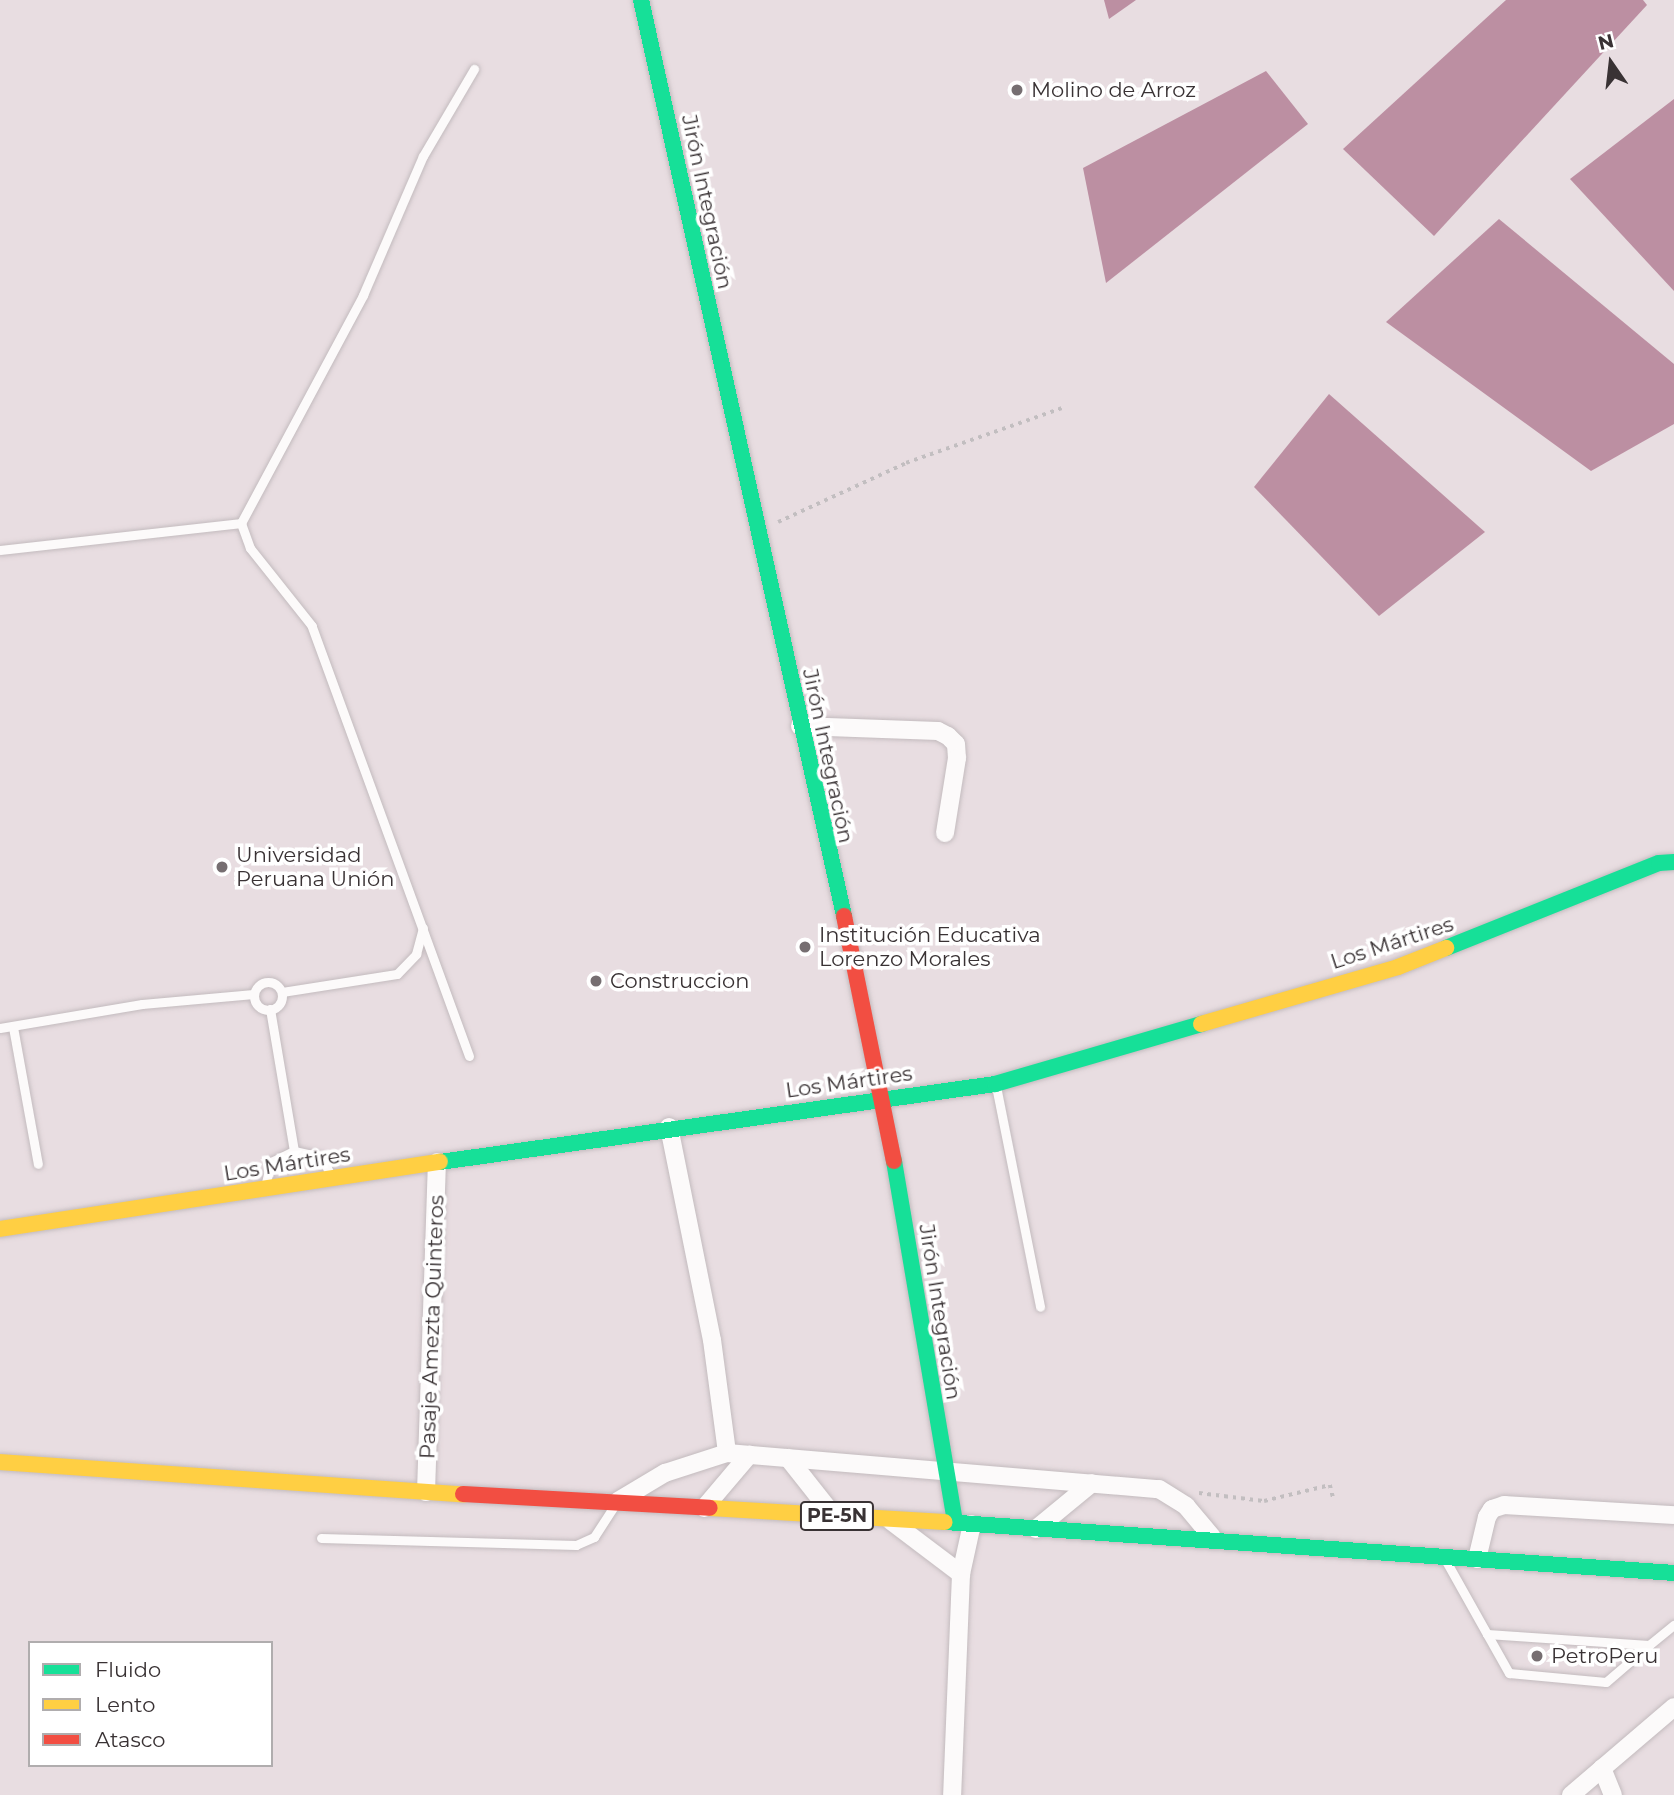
<!DOCTYPE html>
<meta charset="utf-8">
<style>
body{margin:0}
#map{position:relative;width:1674px;height:1795px;overflow:hidden;background:#e8dde1;font-family:Montserrat,sans-serif}
div>[style]{position:absolute}
.water>*{inset:0;background:#bc8fa2}
.path>*{height:3.5px;margin-top:-1.75px;transform-origin:0;background:repeating-linear-gradient(90deg,#c2bec0 0 3.5px,transparent 0 8.5px)}
.roads{filter:drop-shadow(0 0 2px #c3bbbe) drop-shadow(0 0 2px #c3bbbe)}
.lane>*{height:9px;margin:-4.5px;padding:0 4.5px;transform-origin:4.5px;border-radius:4.5px;background:#fcfafa}
.lane>.ring{margin:-4.5px;padding:0;box-sizing:content-box;background:none;border:9px solid #fcfafa;border-radius:50%}
.street>*{height:18px;margin:-9px;padding:0 9px;transform-origin:9px;border-radius:9px;background:#fcfafa}
.fast>*{height:16px;margin:-8px;padding:0 8px;transform-origin:8px;border-radius:8px;background:#16e098}
.slow>*{height:16px;margin:-8px;padding:0 8px;transform-origin:8px;border-radius:8px;background:#ffcf43}
.jam>*{height:16px;margin:-8px;padding:0 8px;transform-origin:8px;border-radius:8px;background:#f24e42}
.dots>*{width:19px;height:19px;translate:-50% -50%;box-sizing:border-box;border:4px solid #fff;border-radius:50%}
span{translate:-50% -50%;white-space:nowrap;text-align:center;line-height:1.15;-webkit-text-stroke:7px #fff;paint-order:stroke}
.shield-label span{padding:2px 5px;background:#fff;border:2px solid;border-radius:5px;-webkit-text-stroke-width:0}
.shield-label{font-size:19px;color:#393234;font-weight:700}
.poi-label{font-size:21px;color:#393234}
.left{translate:0 -50%;text-align:left}
.street-label{font-size:21px;color:#393234}
.legend{position:absolute;left:28px;top:1641px;width:245px;height:126px;box-sizing:border-box;background:#fff;border:2px solid #b0adae;margin:0;padding:9px 12px;list-style:none;font-size:21px;color:#393234}
.legend li{display:flex;align-items:center;gap:14px;height:35px}
.legend b{width:35px;border:2px solid #b0adae}
.north{position:absolute;left:1576px;top:28px;width:70px;height:70px;-webkit-text-stroke:5px #fff;paint-order:stroke;rotate:346deg;font-size:19px;font-weight:700;line-height:28px;text-align:center;color:#393234}
.north::after{content:'';display:block;margin:auto;width:24px;height:32px;background:#393234;clip-path:polygon(50% 0,100% 100%,50% 72%,0 100%)}
</style>
<div id="map">
<div class="water">
<i style="clip-path:polygon(1104px 0,1136px 0,1109px 19px)"></i>
<i style="clip-path:polygon(1506px 0,1643px 0,1647px 5px,1434px 236px,1343px 149px)"></i>
<i style="clip-path:polygon(1266px 71px,1308px 124px,1106px 283px,1083px 168px)"></i>
<i style="clip-path:polygon(1674px 99px,1674px 291px,1570px 179px)"></i>
<i style="clip-path:polygon(1499px 219px,1674px 364px,1674px 424px,1591px 471px,1386px 322px)"></i>
<i style="clip-path:polygon(1329px 394px,1485px 532px,1379px 616px,1254px 487px)"></i>
</div>
<div class="path">
<i style="left:778px;top:522px;width:141px;rotate:-24.7deg"></i>
<i style="left:906px;top:463px;width:165px;rotate:-19.4deg"></i>
<i style="left:1199px;top:1493px;width:65px;rotate:7deg"></i>
<i style="left:1264px;top:1501px;width:68px;rotate:-13.6deg"></i>
<i style="left:1330px;top:1485px;width:16px;rotate:76deg"></i>
</div>
<div class="roads">
<div class="lane">
<i style="left:0;top:550px;width:243px;rotate:-6.4deg"></i>
<i class="ring" style="left:254px;top:982px;width:19px;height:19px"></i>
<i style="left:282px;top:992px;width:116px;rotate:-8.9deg"></i>
<i style="left:397px;top:974px;width:28px;rotate:-46deg"></i>
<i style="left:416px;top:954px;width:27px;rotate:-75deg"></i>
<i style="left:270px;top:1009px;width:144px;rotate:80.4deg"></i>
<i style="left:13px;top:1027px;width:139px;rotate:79.7deg"></i>
<i style="left:0;top:1028px;width:144px;rotate:-9.6deg"></i>
<i style="left:142px;top:1004px;width:112px;rotate:-5.1deg"></i>
<i style="left:469px;top:1056px;width:458px;rotate:-110.1deg"></i>
<i style="left:312px;top:626px;width:100px;rotate:-128.5deg"></i>
<i style="left:250px;top:548px;width:27px;rotate:-110deg"></i>
<i style="left:241px;top:523px;width:259px;rotate:-61.8deg"></i>
<i style="left:363px;top:295px;width:151px;rotate:-66.7deg"></i>
<i style="left:423px;top:156px;width:101px;rotate:-59.6deg"></i>
<i style="left:996px;top:1086px;width:225px;rotate:78.7deg"></i>
<i style="left:265px;top:1187px;width:26px;rotate:-77deg"></i>
<i style="left:271px;top:1162px;width:25px;rotate:-26deg"></i>
<i style="left:294px;top:1151px;width:29px;rotate:12deg"></i>
<i style="left:322px;top:1157px;width:23px;rotate:65deg"></i>
<i style="left:321px;top:1538px;width:255px;rotate:1.6deg"></i>
<i style="left:576px;top:1545px;width:20px;rotate:-24deg"></i>
<i style="left:594px;top:1537px;width:35px;rotate:-57deg"></i>
<i style="left:1446px;top:1561px;width:84px;rotate:60.7deg"></i>
<i style="left:1487px;top:1634px;width:162px;rotate:3.9deg"></i>
<i style="left:1649px;top:1645px;width:32px;rotate:-39deg"></i>
<i style="left:1487px;top:1634px;width:45px;rotate:60.6deg"></i>
<i style="left:1509px;top:1673px;width:97px;rotate:5.3deg"></i>
<i style="left:1606px;top:1682px;width:57px;rotate:-40.7deg"></i>
</div>
<div class="street">
<i style="left:800px;top:726px;width:138px;rotate:2.1deg"></i>
<i style="left:938px;top:731px;width:11px;rotate:27deg"></i>
<i style="left:948px;top:736px;width:11px;rotate:45deg"></i>
<i style="left:956px;top:744px;width:14px;rotate:86deg"></i>
<i style="left:957px;top:758px;width:76px;rotate:99.1deg"></i>
<i style="left:669px;top:1127px;width:217px;rotate:78.6deg"></i>
<i style="left:712px;top:1340px;width:114px;rotate:82.4deg"></i>
<i style="left:788px;top:1458px;width:74px;rotate:51.6deg"></i>
<i style="left:426px;top:1492px;width:330px;rotate:-88.1deg"></i>
<i style="left:618px;top:1501px;width:55px;rotate:-30.8deg"></i>
<i style="left:665px;top:1473px;width:65px;rotate:-17.9deg"></i>
<i style="left:727px;top:1453px;width:433px;rotate:4.8deg"></i>
<i style="left:1159px;top:1489px;width:32px;rotate:32deg"></i>
<i style="left:1186px;top:1506px;width:40px;rotate:50deg"></i>
<i style="left:704px;top:1508px;width:70px;rotate:-49.7deg"></i>
<i style="left:891px;top:1521px;width:88px;rotate:37.1deg"></i>
<i style="left:961px;top:1574px;width:221px;rotate:92.3deg"></i>
<i style="left:1036px;top:1529px;width:72px;rotate:-39.4deg"></i>
<i style="left:1477px;top:1559px;width:43px;rotate:-76.6deg"></i>
<i style="left:1487px;top:1517px;width:9px;rotate:-58deg"></i>
<i style="left:1492px;top:1509px;width:13px;rotate:-18deg"></i>
<i style="left:1504px;top:1505px;width:170px;rotate:3.4deg"></i>
<i style="left:961px;top:1574px;width:51px;rotate:-77.6deg"></i>
<i style="left:1602px;top:1768px;width:29px;rotate:68deg"></i>
<i style="left:1571px;top:1795px;width:135px;rotate:-40.5deg"></i>
</div>
<div class="fast">
<i style="left:641px;top:0;width:938px;rotate:77.5deg"></i>
<i style="left:1446px;top:948px;width:229px;rotate:-21.8deg"></i>
<i style="left:1659px;top:863px;width:15px;rotate:-4deg"></i>
<i style="left:894px;top:1161px;width:367px;rotate:80.4deg"></i>
<i style="left:440px;top:1162px;width:560px;rotate:-8deg"></i>
<i style="left:995px;top:1084px;width:215px;rotate:-16.2deg"></i>
<i style="left:945px;top:1522px;width:731px;rotate:4deg"></i>
</div>
<div class="slow">
<i style="left:1201px;top:1024px;width:205px;rotate:-16.1deg"></i>
<i style="left:1398px;top:967px;width:52px;rotate:-21.6deg"></i>
<i style="left:0;top:1229px;width:445px;rotate:-8.7deg"></i>
<i style="left:0;top:1462px;width:464px;rotate:4deg"></i>
<i style="left:710px;top:1508px;width:235px;rotate:3.4deg"></i>
</div>
<div class="jam">
<i style="left:844px;top:916px;width:250px;rotate:78.5deg"></i>
<i style="left:463px;top:1494px;width:247px;rotate:3.2deg"></i>
</div>
</div>
<div class="dots">
<i style="left:1017px;top:90px;background:#766e71"></i>
<i style="left:222px;top:867px;background:#766e71"></i>
<i style="left:805px;top:947px;background:#766e71"></i>
<i style="left:596px;top:981px;background:#766e71"></i>
<i style="left:1537px;top:1656px;background:#766e71"></i>
</div>
<div class="shield-label">
<span style="left:837px;top:1516px">PE-5N</span>
</div>
<div class="poi-label">
<span class="left" style="left:1031px;top:90px">Molino de Arroz</span>
<span class="left" style="left:236px;top:867px">Universidad<br>Peruana Unión</span>
<span class="left" style="left:819px;top:947px">Institución Educativa<br>Lorenzo Morales</span>
<span class="left" style="left:610px;top:981px">Construccion</span>
<span class="left" style="left:1551px;top:1656px">PetroPeru</span>
</div>
<div class="street-label">
<span style="left:707px;top:202px;rotate:78deg">Jirón Integración</span>
<span style="left:828px;top:756px;rotate:78deg">Jirón Integración</span>
<span style="left:1392px;top:943px;rotate:-18deg">Los Mártires</span>
<span style="left:849px;top:1082px;rotate:-8deg">Los Mártires</span>
<span style="left:287px;top:1164px;rotate:-9deg">Los Mártires</span>
<span style="left:940px;top:1312px;rotate:81deg">Jirón Integración</span>
<span style="left:432px;top:1327px;rotate:-88deg">Pasaje Amezta Quinteros</span>
</div>
<ul class="legend">
<li><b style="height:9px;background:#16e098"></b>Fluido</li>
<li><b style="height:9px;background:#ffcf43"></b>Lento</li>
<li><b style="height:9px;background:#f24e42"></b>Atasco</li>
</ul>
<div class="north">N</div>
</div>
